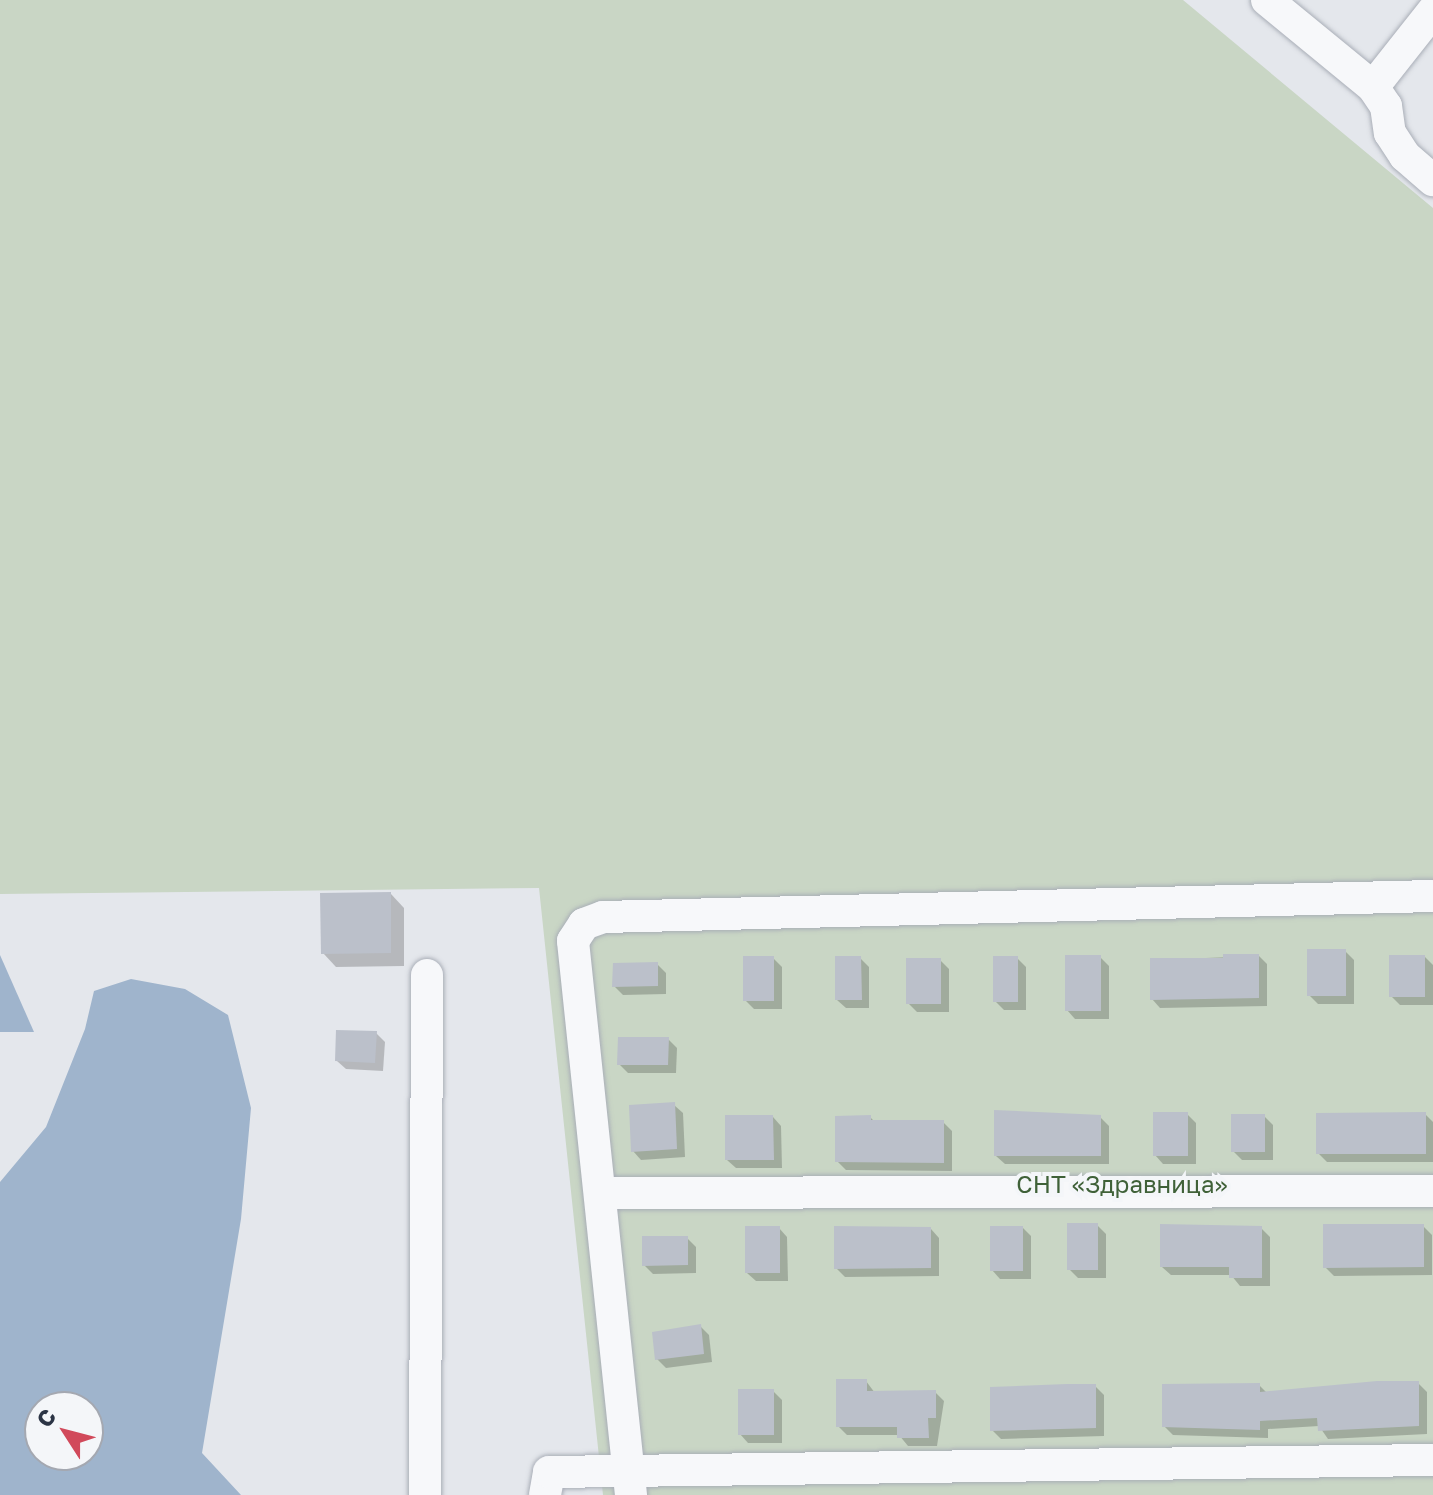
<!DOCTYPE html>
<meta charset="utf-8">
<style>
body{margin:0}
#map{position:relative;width:1433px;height:1495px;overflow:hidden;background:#e4e7ec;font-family:"Golos Text",sans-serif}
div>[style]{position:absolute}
.green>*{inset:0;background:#c9d6c5}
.water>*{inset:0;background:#9fb4cc}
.shadow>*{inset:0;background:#0003}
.building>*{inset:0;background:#bbc0ca}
.roads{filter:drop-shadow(0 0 2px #a9aeb7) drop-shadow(0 0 2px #a9aeb7)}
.minor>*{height:32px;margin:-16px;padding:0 16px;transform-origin:16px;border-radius:16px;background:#f7f8fa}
span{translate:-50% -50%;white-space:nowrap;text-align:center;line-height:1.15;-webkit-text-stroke:8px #f4f6f9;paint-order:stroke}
.park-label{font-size:24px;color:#3f6138}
.north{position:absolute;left:24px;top:1391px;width:80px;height:80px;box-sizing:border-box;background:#f4f6f9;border:2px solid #a4a8b1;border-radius:50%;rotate:306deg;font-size:22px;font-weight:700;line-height:32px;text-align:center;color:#2b3445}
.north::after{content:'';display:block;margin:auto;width:28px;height:36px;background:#d1495b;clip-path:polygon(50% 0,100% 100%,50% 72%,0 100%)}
</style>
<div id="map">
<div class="green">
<i style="clip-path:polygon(0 0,1183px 0,1433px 208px,1433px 1495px,603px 1495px,539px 888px,0 894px)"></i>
</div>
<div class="water">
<i style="clip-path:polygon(0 955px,34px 1032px,0 1032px)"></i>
<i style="clip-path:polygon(evenodd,131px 979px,185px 989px,228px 1015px,251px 1108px,241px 1219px,202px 1453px,241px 1495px,0 1495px,0 1182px,46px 1127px,85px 1029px,94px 991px,131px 979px,88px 1407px,88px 1455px,40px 1455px,40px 1407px,88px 1407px)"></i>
</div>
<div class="shadow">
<i style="clip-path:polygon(391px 894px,404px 908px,404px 966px,336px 967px,323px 953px)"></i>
<i style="clip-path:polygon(1345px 951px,1354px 960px,1354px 1004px,1318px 1004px,1309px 995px)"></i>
<i style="clip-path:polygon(1259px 956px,1267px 964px,1267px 1006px,1160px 1008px,1152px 999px,1152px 960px)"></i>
<i style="clip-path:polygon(1100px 957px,1109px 966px,1109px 1019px,1075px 1019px,1067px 1010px)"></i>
<i style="clip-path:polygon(1425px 957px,1433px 965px,1433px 1005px,1400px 1005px,1391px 996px)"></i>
<i style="clip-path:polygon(773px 958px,782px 967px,782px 1009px,754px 1009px,745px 1000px)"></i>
<i style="clip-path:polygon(860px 958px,869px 967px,869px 1008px,846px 1008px,837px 1000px)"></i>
<i style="clip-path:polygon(1017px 958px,1026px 967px,1026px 1010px,1004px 1010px,995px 1001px)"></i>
<i style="clip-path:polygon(940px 960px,949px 969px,949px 1012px,917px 1012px,908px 1003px)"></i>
<i style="clip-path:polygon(657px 964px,666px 973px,666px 994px,623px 995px,614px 986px)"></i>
<i style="clip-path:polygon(376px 1033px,385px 1042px,383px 1071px,346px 1069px,337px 1061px)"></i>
<i style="clip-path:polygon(668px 1039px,677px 1048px,676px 1073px,628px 1073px,619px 1064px)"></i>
<i style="clip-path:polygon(674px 1105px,683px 1113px,685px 1157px,641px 1160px,633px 1151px)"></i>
<i style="clip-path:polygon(1187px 1114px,1196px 1123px,1196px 1164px,1163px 1164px,1155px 1155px)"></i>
<i style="clip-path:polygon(1425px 1114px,1433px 1122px,1433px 1162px,1327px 1162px,1318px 1153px)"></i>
<i style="clip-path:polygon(1264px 1116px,1273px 1125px,1273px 1160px,1242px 1160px,1233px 1151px)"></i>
<i style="clip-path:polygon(773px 1117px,781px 1126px,782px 1168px,736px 1168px,727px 1160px)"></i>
<i style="clip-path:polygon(870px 1117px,875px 1122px,943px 1122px,952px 1131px,952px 1171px,846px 1170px,837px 1161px)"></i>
<i style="clip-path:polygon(1100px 1117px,1109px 1126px,1109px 1164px,1005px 1164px,996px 1156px)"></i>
<i style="clip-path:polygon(1097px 1225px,1106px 1234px,1106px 1278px,1078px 1278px,1069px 1269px)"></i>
<i style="clip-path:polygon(1423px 1226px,1432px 1235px,1432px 1275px,1334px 1276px,1325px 1267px)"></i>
<i style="clip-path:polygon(779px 1228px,787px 1237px,788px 1281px,756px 1281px,747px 1273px)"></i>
<i style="clip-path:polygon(1023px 1228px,1031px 1236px,1031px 1279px,1000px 1279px,992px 1270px)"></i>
<i style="clip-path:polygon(1261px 1228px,1270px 1237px,1270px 1286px,1240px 1286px,1231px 1275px,1171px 1275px,1162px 1267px)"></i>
<i style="clip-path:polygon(931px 1229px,939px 1238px,939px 1276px,845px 1277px,836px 1268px)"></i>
<i style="clip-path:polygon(687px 1238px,696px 1247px,696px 1273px,653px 1274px,644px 1265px)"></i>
<i style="clip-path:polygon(700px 1326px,709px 1335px,712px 1362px,666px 1368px,657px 1359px)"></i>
<i style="clip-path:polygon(866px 1381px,875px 1393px,935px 1392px,944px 1401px,937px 1446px,908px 1446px,899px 1435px,847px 1435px,838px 1426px)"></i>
<i style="clip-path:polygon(1418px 1383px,1427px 1392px,1427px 1434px,1328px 1439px,1319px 1426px,1268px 1429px,1268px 1438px,1173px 1435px,1164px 1426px,1259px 1385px,1267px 1393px)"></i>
<i style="clip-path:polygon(1095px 1386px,1104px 1395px,1104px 1436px,1001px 1439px,992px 1430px)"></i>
<i style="clip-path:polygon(773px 1391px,782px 1400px,782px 1443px,748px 1443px,740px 1434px)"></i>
</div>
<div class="building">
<i style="clip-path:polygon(391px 892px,391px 953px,321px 954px,320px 893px)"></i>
<i style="clip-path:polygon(1307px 949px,1346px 949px,1346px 996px,1307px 996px)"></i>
<i style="clip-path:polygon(1223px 954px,1259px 954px,1259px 998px,1150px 1000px,1150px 958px,1223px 958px)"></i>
<i style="clip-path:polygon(1065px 955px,1101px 955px,1101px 1011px,1065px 1011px)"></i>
<i style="clip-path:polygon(1389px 955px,1425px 955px,1425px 997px,1389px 997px)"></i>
<i style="clip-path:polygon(743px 956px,774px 956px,774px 1001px,743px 1001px)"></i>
<i style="clip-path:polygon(835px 956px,861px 956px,862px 1000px,835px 1000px)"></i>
<i style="clip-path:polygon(993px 956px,1018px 956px,1018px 1002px,993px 1002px)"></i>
<i style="clip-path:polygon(906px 958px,941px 958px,941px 1004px,906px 1004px)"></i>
<i style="clip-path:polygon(658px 962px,658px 986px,612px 987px,613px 963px)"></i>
<i style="clip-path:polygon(336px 1030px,377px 1031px,375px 1063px,335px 1061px)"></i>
<i style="clip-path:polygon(618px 1037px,669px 1037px,668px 1065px,617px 1065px)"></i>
<i style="clip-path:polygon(675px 1102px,677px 1149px,631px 1152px,629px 1105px)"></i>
<i style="clip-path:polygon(994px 1110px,1101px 1115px,1101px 1156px,994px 1156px)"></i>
<i style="clip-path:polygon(1153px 1112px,1188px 1112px,1188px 1156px,1153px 1156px)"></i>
<i style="clip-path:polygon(1426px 1112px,1426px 1154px,1316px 1154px,1316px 1113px)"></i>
<i style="clip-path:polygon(1231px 1114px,1265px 1114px,1265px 1152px,1231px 1152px)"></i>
<i style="clip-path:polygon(725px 1115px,773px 1115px,774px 1160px,725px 1160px)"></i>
<i style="clip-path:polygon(871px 1115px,871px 1120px,944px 1120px,944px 1163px,835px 1162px,835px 1116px)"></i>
<i style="clip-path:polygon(1067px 1223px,1098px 1223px,1098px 1270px,1067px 1270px)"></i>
<i style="clip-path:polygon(1160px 1224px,1262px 1226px,1262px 1278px,1229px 1278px,1229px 1267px,1160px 1267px)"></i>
<i style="clip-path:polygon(1323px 1224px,1424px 1224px,1424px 1267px,1323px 1268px)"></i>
<i style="clip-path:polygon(745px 1226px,780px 1226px,780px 1273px,745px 1273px)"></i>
<i style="clip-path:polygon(834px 1226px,931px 1227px,931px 1268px,834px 1269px)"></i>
<i style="clip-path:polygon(990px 1226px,1023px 1226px,1023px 1271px,990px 1271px)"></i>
<i style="clip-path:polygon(642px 1236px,688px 1236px,688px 1265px,642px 1266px)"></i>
<i style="clip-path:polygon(701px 1324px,704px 1354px,655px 1360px,652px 1332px)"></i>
<i style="clip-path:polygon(836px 1379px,867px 1379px,867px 1391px,936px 1390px,936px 1418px,928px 1418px,929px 1438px,897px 1438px,897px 1427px,836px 1427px)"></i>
<i style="clip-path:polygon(1377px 1381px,1419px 1381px,1419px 1426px,1318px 1431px,1317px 1418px,1260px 1421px,1260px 1430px,1162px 1427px,1162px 1384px,1260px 1383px,1260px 1392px)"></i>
<i style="clip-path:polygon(1067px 1384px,1096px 1384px,1096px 1428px,990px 1431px,990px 1387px)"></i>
<i style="clip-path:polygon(738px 1389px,774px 1389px,774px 1435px,738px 1435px)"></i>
</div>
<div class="roads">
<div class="minor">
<i style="left:1267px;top:0;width:137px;rotate:39.4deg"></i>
<i style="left:1373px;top:87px;width:23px;rotate:56deg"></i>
<i style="left:1386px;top:106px;width:27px;rotate:82deg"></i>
<i style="left:1390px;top:133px;width:27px;rotate:57deg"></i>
<i style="left:1405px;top:156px;width:37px;rotate:41deg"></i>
<i style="left:1373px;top:87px;width:97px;rotate:-51.7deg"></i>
<i style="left:602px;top:1193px;width:831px;rotate:-0.14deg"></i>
<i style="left:425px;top:1495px;width:520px;rotate:-89.78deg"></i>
<i style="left:545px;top:1495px;width:23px;rotate:-80deg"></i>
<i style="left:549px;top:1472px;width:884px;rotate:-0.78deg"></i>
<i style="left:631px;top:1495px;width:557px;rotate:-95.98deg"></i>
<i style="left:573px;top:941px;width:20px;rotate:-57deg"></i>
<i style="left:584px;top:924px;width:20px;rotate:-20deg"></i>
<i style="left:603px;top:917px;width:830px;rotate:-1.45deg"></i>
</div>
</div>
<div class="park-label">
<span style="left:1122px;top:1184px">СНТ «Здравница»</span>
</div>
<div class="north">С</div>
</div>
